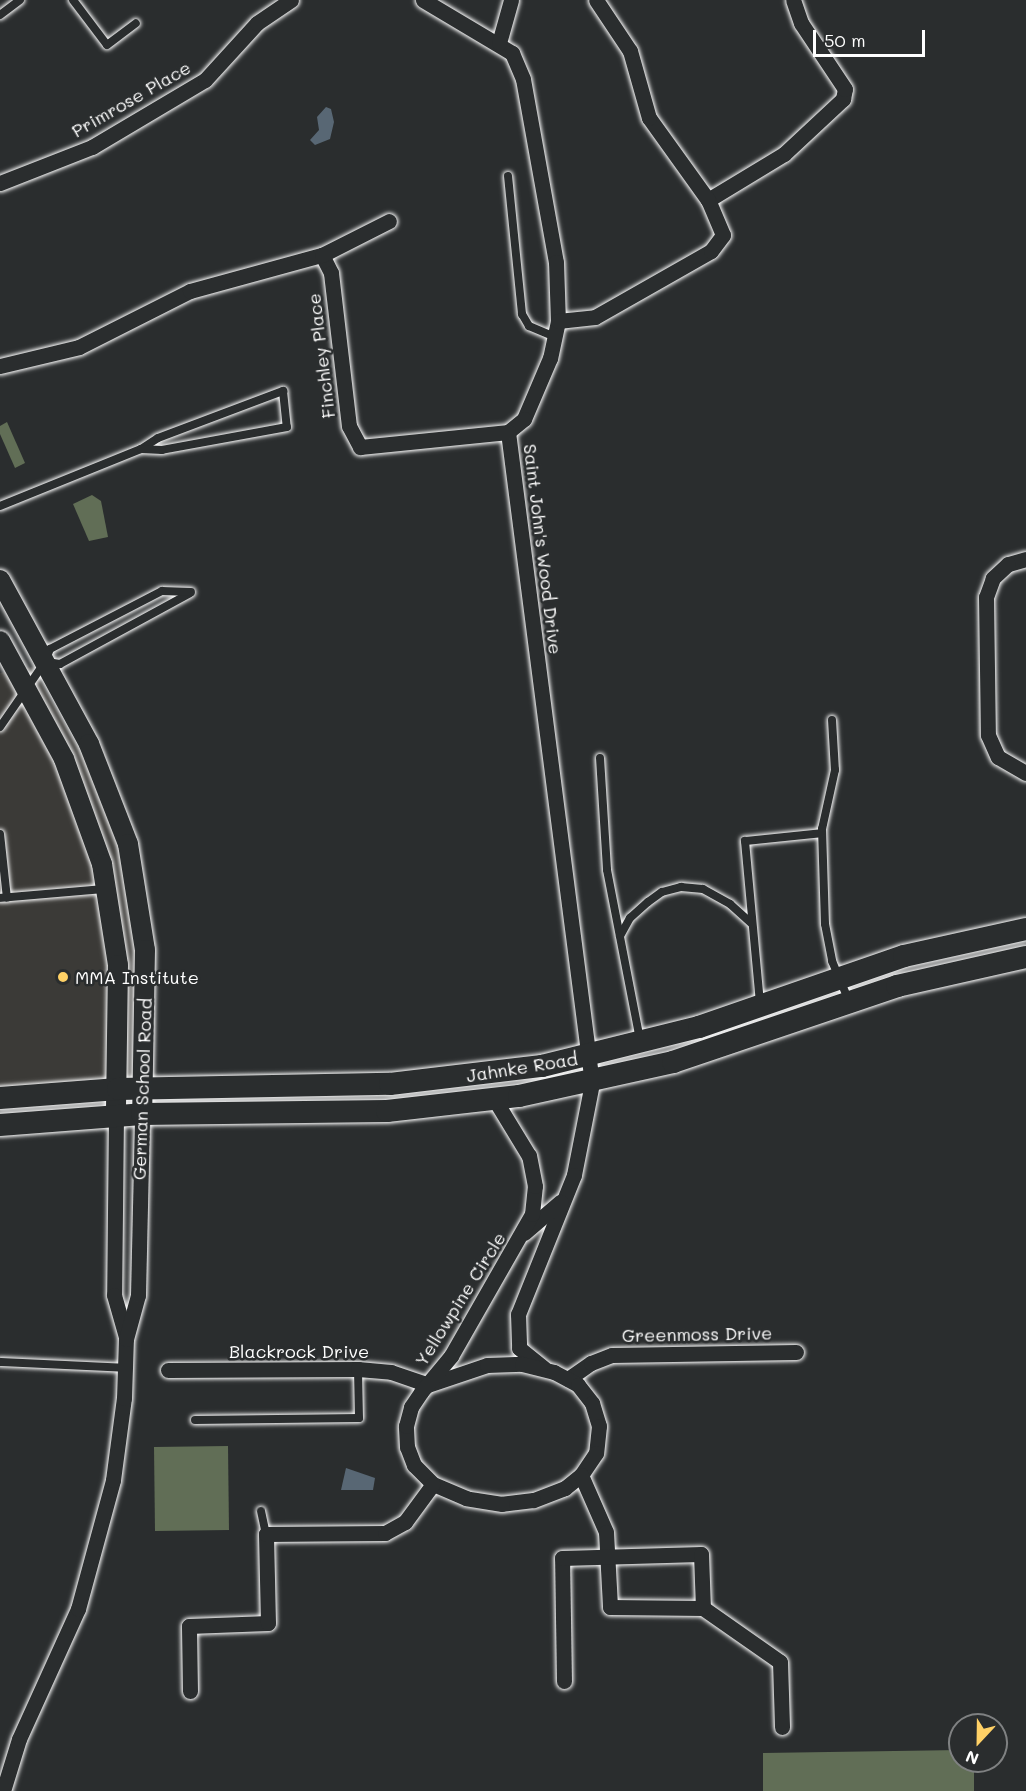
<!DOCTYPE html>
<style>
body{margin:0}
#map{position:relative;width:1026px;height:1791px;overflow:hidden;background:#2a2d2e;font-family:Mali,sans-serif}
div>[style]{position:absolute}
.built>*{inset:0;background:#3b3a37}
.green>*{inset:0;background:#616e56}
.water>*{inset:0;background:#586774}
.roads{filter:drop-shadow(0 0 2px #fff) drop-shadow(0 0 2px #fff)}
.service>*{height:8px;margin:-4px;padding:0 4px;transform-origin:4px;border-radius:4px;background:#2a2d2e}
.minor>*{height:15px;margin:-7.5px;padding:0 7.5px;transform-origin:7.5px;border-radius:7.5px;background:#2a2d2e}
.tertiary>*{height:20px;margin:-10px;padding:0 10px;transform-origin:10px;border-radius:10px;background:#2a2d2e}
.secondary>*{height:22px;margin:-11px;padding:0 11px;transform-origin:11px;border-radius:11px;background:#2a2d2e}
.dots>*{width:16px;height:16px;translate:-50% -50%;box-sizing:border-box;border:3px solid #2a2d2e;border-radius:50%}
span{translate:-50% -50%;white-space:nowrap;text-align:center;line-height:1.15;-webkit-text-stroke:5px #2a2d2e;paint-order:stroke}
.street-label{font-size:18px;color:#fff}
.poi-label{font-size:18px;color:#fff}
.left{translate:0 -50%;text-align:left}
.north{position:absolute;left:948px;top:1713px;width:60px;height:60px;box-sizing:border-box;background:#2a2d2e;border:2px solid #7f8182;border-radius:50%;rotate:202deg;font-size:16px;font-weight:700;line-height:24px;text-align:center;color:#fff}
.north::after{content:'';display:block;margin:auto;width:21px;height:27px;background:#ffd166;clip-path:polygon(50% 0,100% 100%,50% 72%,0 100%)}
.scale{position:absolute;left:813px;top:30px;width:112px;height:27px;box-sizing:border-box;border:3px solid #fff;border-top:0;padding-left:8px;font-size:18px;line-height:21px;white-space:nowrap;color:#fff;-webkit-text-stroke:4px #2a2d2e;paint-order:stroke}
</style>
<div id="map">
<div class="built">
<i style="clip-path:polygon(32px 667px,121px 822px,144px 914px,148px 1098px,0 1105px,0 673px)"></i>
</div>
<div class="green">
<i style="clip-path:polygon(7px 422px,25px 463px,15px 468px,0 434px,0 426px)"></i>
<i style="clip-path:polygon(92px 495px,101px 501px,108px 537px,89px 541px,73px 504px)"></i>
<i style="clip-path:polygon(228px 1446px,229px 1530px,155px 1531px,154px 1447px)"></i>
<i style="clip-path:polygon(960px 1750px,960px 1761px,974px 1761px,974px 1791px,763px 1791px,763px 1753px)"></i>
</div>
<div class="water">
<i style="clip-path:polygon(326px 107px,331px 109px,334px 122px,330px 139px,315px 145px,310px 140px,319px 130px,317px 117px)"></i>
<i style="clip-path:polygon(346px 1468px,375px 1478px,373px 1490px,341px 1490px)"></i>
</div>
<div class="roads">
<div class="service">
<i style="left:73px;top:0;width:56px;rotate:52.9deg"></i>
<i style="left:107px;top:45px;width:36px;rotate:-37deg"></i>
<i style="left:0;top:15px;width:25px;rotate:-37deg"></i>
<i style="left:508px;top:176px;width:139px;rotate:84.2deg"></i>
<i style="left:522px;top:314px;width:14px;rotate:60deg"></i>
<i style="left:529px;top:326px;width:28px;rotate:23deg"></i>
<i style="left:0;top:506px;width:152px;rotate:-22deg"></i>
<i style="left:141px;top:449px;width:20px;rotate:-33deg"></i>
<i style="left:158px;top:438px;width:134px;rotate:-20.6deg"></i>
<i style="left:283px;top:391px;width:36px;rotate:84deg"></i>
<i style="left:287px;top:427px;width:127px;rotate:169.6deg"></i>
<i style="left:162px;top:450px;width:21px;rotate:-177deg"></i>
<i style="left:47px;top:662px;width:13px;rotate:9deg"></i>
<i style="left:60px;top:664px;width:148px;rotate:-28.6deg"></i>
<i style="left:832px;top:720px;width:50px;rotate:86.6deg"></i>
<i style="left:835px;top:770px;width:60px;rotate:102.4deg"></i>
<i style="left:822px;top:829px;width:95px;rotate:88.2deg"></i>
<i style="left:825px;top:924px;width:38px;rotate:79deg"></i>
<i style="left:832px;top:961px;width:43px;rotate:67deg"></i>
<i style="left:0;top:727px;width:79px;rotate:-55.3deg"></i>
<i style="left:45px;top:662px;width:14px;rotate:-69deg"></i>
<i style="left:50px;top:649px;width:126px;rotate:-27.4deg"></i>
<i style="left:162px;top:591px;width:29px;rotate:2deg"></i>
<i style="left:600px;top:758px;width:112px;rotate:86.4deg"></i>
<i style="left:607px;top:870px;width:173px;rotate:79deg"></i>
<i style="left:0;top:834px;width:64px;rotate:83.8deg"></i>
<i style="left:0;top:898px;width:106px;rotate:-4.9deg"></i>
<i style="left:620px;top:936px;width:21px;rotate:-61deg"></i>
<i style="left:630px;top:918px;width:24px;rotate:-42deg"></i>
<i style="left:648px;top:902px;width:17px;rotate:-36deg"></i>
<i style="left:662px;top:892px;width:20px;rotate:-15deg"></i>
<i style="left:681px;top:887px;width:22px;rotate:5deg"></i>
<i style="left:703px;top:889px;width:31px;rotate:29deg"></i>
<i style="left:730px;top:904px;width:28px;rotate:42deg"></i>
<i style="left:760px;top:1003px;width:163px;rotate:-95.3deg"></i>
<i style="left:745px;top:841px;width:77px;rotate:-5.9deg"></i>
<i style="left:0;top:1362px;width:125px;rotate:2.7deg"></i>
<i style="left:195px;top:1420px;width:164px;rotate:-0.7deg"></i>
<i style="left:359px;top:1418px;width:49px;rotate:-91.2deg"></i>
<i style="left:261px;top:1511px;width:24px;rotate:78deg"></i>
</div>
<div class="minor">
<i style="left:423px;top:0;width:104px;rotate:30.8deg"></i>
<i style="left:512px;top:53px;width:28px;rotate:67deg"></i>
<i style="left:523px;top:79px;width:186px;rotate:79.8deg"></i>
<i style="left:556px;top:262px;width:59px;rotate:88.1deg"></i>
<i style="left:558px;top:321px;width:38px;rotate:102deg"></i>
<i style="left:550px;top:358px;width:66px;rotate:113.1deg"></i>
<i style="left:524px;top:419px;width:21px;rotate:141deg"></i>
<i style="left:508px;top:432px;width:656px;rotate:82.65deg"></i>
<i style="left:592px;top:1083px;width:94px;rotate:101.1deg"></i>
<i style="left:574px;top:1175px;width:150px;rotate:111.9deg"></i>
<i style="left:518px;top:1314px;width:34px;rotate:88deg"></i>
<i style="left:519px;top:1348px;width:32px;rotate:39deg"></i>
<i style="left:499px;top:43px;width:45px;rotate:-74.4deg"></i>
<i style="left:0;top:183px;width:99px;rotate:-21.4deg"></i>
<i style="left:92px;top:147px;width:131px;rotate:-30.7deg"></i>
<i style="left:205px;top:80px;width:77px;rotate:-47.6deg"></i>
<i style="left:257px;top:23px;width:41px;rotate:-34.1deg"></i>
<i style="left:708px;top:200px;width:89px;rotate:-31.2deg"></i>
<i style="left:784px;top:154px;width:81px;rotate:-43deg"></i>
<i style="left:843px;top:99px;width:10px;rotate:-79deg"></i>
<i style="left:845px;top:89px;width:79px;rotate:-123.7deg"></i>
<i style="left:801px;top:23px;width:24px;rotate:-109deg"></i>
<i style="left:322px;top:255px;width:20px;rotate:63deg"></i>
<i style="left:331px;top:273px;width:154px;rotate:83.3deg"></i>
<i style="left:349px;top:426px;width:24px;rotate:62deg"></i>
<i style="left:360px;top:447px;width:149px;rotate:-5.8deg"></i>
<i style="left:558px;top:321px;width:37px;rotate:-6deg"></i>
<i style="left:595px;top:317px;width:133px;rotate:-29.6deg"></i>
<i style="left:711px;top:251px;width:20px;rotate:-53deg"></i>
<i style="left:723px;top:235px;width:38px;rotate:-113deg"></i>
<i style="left:708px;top:200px;width:101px;rotate:-125.7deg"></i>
<i style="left:649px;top:118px;width:70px;rotate:-105.8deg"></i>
<i style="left:630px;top:51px;width:61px;rotate:-123.7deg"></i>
<i style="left:0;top:366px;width:81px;rotate:-13.5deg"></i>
<i style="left:79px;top:347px;width:124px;rotate:-26.8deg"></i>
<i style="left:190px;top:291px;width:137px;rotate:-15.3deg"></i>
<i style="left:322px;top:255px;width:75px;rotate:-26.9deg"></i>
<i style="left:1026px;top:559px;width:19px;rotate:164deg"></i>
<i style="left:1008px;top:564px;width:21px;rotate:137deg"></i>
<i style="left:993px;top:578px;width:20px;rotate:110deg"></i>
<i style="left:986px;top:597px;width:138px;rotate:89.2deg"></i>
<i style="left:988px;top:735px;width:24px;rotate:66deg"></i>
<i style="left:998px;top:757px;width:32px;rotate:30deg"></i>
<i style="left:116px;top:1116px;width:179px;rotate:90.6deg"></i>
<i style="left:114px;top:1295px;width:44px;rotate:74.1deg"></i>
<i style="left:524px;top:1233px;width:48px;rotate:-40.7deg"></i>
<i style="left:168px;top:1370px;width:190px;rotate:-0.3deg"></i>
<i style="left:358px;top:1369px;width:33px;rotate:5deg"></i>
<i style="left:391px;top:1372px;width:39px;rotate:19deg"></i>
<i style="left:568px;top:1379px;width:28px;rotate:-35deg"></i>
<i style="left:591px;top:1363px;width:22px;rotate:-21deg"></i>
<i style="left:612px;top:1355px;width:184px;rotate:-0.9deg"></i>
<i style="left:428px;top:1385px;width:62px;rotate:-18.7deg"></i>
<i style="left:487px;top:1365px;width:35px;rotate:-2deg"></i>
<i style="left:522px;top:1364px;width:33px;rotate:14deg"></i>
<i style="left:554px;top:1372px;width:27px;rotate:28deg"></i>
<i style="left:578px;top:1385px;width:23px;rotate:52deg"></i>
<i style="left:592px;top:1403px;width:24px;rotate:73deg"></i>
<i style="left:599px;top:1426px;width:27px;rotate:96deg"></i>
<i style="left:596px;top:1453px;width:27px;rotate:124deg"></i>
<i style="left:581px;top:1475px;width:21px;rotate:141deg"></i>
<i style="left:565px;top:1488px;width:34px;rotate:159deg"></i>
<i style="left:533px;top:1500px;width:31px;rotate:173deg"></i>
<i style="left:502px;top:1504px;width:36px;rotate:-171deg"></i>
<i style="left:466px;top:1498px;width:36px;rotate:-157deg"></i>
<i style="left:433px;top:1484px;width:27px;rotate:-135deg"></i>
<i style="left:414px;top:1465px;width:19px;rotate:-111deg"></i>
<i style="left:407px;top:1447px;width:21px;rotate:-93deg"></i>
<i style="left:406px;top:1426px;width:20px;rotate:-75deg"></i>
<i style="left:411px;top:1407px;width:18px;rotate:-56deg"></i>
<i style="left:421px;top:1392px;width:47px;rotate:-50.2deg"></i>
<i style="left:451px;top:1356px;width:163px;rotate:-60.3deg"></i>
<i style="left:532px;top:1214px;width:28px;rotate:-84deg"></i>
<i style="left:535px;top:1186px;width:31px;rotate:-101deg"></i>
<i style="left:529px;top:1156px;width:66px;rotate:-121.3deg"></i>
<i style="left:581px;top:1475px;width:62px;rotate:66.3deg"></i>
<i style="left:606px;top:1532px;width:75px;rotate:86.9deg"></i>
<i style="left:610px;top:1607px;width:93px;rotate:0.6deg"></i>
<i style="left:703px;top:1608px;width:94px;rotate:35deg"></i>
<i style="left:780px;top:1662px;width:65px;rotate:88.2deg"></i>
<i style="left:564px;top:1681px;width:123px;rotate:-90.9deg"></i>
<i style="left:562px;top:1558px;width:139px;rotate:-1.6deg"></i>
<i style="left:701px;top:1554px;width:54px;rotate:87.9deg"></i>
<i style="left:190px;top:1691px;width:65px;rotate:-90.9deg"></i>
<i style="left:189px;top:1626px;width:79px;rotate:-2.2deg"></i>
<i style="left:268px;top:1623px;width:89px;rotate:-91.3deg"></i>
<i style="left:266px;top:1534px;width:119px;rotate:-0.5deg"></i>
<i style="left:385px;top:1533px;width:23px;rotate:-29deg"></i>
<i style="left:405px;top:1522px;width:47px;rotate:-53.6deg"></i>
<i style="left:3px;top:1791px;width:54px;rotate:-72.9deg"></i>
<i style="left:19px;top:1739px;width:143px;rotate:-65.6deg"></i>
<i style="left:78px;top:1609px;width:134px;rotate:-74.8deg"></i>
<i style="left:113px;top:1480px;width:83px;rotate:-82.4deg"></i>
<i style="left:124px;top:1398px;width:59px;rotate:-88.1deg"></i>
<i style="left:126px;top:1339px;width:46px;rotate:-74.7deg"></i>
<i style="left:138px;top:1295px;width:181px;rotate:-88.7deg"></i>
</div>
<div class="tertiary">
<i style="left:0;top:580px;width:187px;rotate:61.5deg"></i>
<i style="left:89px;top:744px;width:107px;rotate:68.7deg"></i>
<i style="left:128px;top:844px;width:107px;rotate:80.9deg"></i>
<i style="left:145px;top:950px;width:164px;rotate:91deg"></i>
<i style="left:0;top:641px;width:134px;rotate:61.5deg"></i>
<i style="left:64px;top:759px;width:112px;rotate:70.1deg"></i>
<i style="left:102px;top:864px;width:102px;rotate:81deg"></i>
<i style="left:118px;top:965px;width:151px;rotate:90.8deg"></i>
</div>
<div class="secondary">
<i style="left:0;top:1098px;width:118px;rotate:-4.4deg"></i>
<i style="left:118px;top:1089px;width:272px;rotate:-1.1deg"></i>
<i style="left:390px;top:1084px;width:153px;rotate:-6.8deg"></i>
<i style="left:542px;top:1066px;width:162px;rotate:-14deg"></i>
<i style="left:699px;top:1027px;width:217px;rotate:-19.1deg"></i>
<i style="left:904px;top:956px;width:125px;rotate:-12.5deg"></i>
<i style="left:0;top:1125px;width:142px;rotate:-4.4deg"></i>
<i style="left:142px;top:1114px;width:245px;rotate:-0.7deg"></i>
<i style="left:387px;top:1111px;width:133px;rotate:-6.5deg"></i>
<i style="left:519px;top:1096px;width:158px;rotate:-12.4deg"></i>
<i style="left:673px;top:1062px;width:237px;rotate:-18.7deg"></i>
<i style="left:897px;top:986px;width:132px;rotate:-12.7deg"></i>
</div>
</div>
<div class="dots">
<i style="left:63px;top:977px;background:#ffd166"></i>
</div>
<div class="street-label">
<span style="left:131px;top:99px;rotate:-30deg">Primrose Place</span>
<span style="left:321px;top:356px;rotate:-97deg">Finchley Place</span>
<span style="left:543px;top:549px;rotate:83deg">Saint John's Wood Drive</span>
<span style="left:522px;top:1067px;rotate:-9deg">Jahnke Road</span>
<span style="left:142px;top:1089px;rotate:-88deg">German School Road</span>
<span style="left:460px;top:1299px;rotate:-58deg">Yellowpine Circle</span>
<span style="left:697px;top:1334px;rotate:-1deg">Greenmoss Drive</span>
<span style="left:299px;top:1351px">Blackrock Drive</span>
</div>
<div class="poi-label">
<span class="left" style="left:75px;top:977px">MMA Institute</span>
</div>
<div class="north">N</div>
<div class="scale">50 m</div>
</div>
